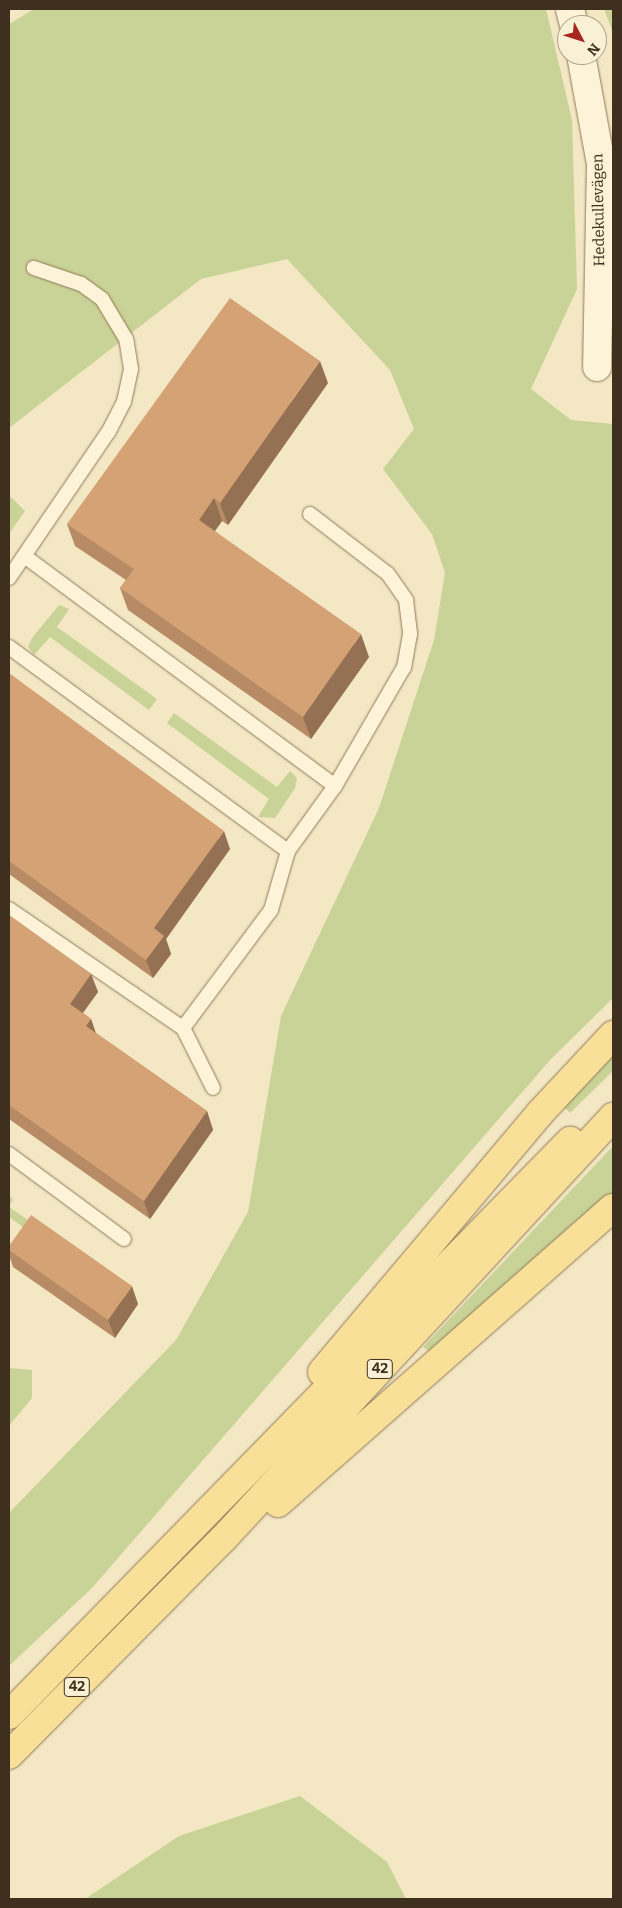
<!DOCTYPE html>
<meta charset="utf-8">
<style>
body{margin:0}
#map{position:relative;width:622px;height:1908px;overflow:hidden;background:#f3e7c4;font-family:Bitter,serif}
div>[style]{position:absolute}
.green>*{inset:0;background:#c9d397}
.roads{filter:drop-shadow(0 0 1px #907958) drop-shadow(0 0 1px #907958)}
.service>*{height:14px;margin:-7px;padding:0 7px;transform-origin:7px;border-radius:7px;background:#fcf3d9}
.minor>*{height:28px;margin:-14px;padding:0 14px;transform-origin:14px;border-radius:14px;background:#fcf3d9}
.primary>*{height:28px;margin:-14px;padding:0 14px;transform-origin:14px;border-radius:14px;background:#f9e099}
.wall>*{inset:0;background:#b78b65}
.shaded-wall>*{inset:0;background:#957153}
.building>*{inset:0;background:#d5a276}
span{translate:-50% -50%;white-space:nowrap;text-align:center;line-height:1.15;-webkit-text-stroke:4px #f9f1d5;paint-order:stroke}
.shield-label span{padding:1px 4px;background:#f9f1d5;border:1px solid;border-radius:4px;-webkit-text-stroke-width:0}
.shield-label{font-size:14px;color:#3f2f1e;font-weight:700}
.street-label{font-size:15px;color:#3f2f1e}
.frame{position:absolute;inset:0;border:10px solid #3f2f1e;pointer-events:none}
.north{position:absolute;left:557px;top:15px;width:50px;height:50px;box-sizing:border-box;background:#f9f1d5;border:1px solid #afa38c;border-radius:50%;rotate:130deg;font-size:14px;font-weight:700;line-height:20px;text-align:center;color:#3f2f1e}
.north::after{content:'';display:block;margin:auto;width:18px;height:22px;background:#a62721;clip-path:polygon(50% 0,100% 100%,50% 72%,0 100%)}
</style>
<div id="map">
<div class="green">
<i style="clip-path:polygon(34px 9px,546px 9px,572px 120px,577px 289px,531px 389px,571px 420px,613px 424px,613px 998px,550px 1060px,92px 1588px,9px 1666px,9px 1513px,176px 1340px,248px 1212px,281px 1016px,379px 808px,434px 640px,445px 573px,432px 534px,383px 469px,414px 429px,390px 370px,287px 259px,201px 279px,9px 428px,9px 24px)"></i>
<i style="clip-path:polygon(604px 9px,613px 9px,613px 33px)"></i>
<i style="clip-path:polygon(9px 495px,25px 511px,9px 534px)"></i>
<i style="clip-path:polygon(59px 605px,69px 609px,57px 627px,157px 699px,149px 710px,50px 637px,34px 655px,28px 647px,32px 638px)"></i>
<i style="clip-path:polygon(174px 713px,277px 787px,290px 771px,297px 778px,295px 788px,275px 818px,258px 817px,269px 799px,167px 723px)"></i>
<i style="clip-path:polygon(613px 1055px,613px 1071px,570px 1113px,564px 1107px)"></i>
<i style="clip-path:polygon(613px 1146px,613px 1195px,431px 1353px,423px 1347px)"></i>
<i style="clip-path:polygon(9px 1196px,13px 1199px,9px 1207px,34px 1224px,30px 1232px,9px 1217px)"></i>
<i style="clip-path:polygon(9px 1368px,32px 1370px,32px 1398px,9px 1426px)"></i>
<i style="clip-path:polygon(300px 1796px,387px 1862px,406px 1899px,85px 1899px,179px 1836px)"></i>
</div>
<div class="roads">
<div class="service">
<i style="left:310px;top:514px;width:98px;rotate:37.6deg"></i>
<i style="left:388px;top:574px;width:32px;rotate:55deg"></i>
<i style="left:406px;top:600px;width:34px;rotate:83deg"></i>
<i style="left:410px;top:634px;width:34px;rotate:100deg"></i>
<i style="left:404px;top:667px;width:138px;rotate:120.1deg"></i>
<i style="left:9px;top:578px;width:178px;rotate:-55.8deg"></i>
<i style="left:109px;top:431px;width:33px;rotate:-63deg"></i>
<i style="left:124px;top:402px;width:34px;rotate:-78deg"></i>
<i style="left:131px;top:369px;width:30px;rotate:-99deg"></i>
<i style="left:126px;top:339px;width:47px;rotate:-121deg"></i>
<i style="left:102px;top:299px;width:26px;rotate:-144deg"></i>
<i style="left:81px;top:284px;width:50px;rotate:-161.2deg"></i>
<i style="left:9px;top:647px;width:346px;rotate:36.2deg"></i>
<i style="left:288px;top:851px;width:80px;rotate:-54.1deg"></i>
<i style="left:335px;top:786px;width:385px;rotate:-143.5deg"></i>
<i style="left:9px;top:909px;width:211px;rotate:34.4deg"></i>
<i style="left:183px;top:1028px;width:67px;rotate:63.4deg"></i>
<i style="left:183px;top:1028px;width:147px;rotate:-53.3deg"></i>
<i style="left:271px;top:910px;width:61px;rotate:-73.9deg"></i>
<i style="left:9px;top:1154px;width:143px;rotate:36.5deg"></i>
</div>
<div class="minor">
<i style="left:570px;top:9px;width:16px;rotate:76deg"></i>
<i style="left:581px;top:55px;width:111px;rotate:79.6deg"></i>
<i style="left:601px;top:164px;width:203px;rotate:91.1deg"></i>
</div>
<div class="primary">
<i style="left:322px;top:1372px;width:339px;rotate:-49.9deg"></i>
<i style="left:540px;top:1113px;width:107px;rotate:-46.9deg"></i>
<i style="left:278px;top:1503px;width:446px;rotate:-41.4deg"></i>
<i style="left:9px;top:1715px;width:803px;rotate:-45.66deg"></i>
<i style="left:9px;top:1755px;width:304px;rotate:-45.3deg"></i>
<i style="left:223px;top:1539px;width:575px;rotate:-47.26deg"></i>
</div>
</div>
<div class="wall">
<i style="clip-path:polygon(328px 383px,228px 525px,222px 521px,215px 531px,369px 657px,311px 739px,128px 610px,120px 588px,126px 580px,75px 546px,67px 524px)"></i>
<i style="clip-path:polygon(9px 673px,230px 849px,166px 939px,171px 954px,153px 978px,9px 874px)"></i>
<i style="clip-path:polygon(9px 915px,91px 974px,98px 992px,83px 1013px,91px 1019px,96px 1033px,207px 1111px,213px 1130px,150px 1219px,9px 1119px)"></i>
<i style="clip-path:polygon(9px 1246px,138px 1304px,115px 1338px,13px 1267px,9px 1255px)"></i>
</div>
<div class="shaded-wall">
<i style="clip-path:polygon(320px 361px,328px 383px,228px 525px,220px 503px)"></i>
<i style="clip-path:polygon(214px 498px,222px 521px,207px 542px,199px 520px)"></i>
<i style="clip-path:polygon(361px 634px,369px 657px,311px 739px,303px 717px)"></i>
<i style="clip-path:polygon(224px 831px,230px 849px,166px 939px,171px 954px,153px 978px,146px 960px,154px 928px)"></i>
<i style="clip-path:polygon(91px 974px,98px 992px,76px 1022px,70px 1004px)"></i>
<i style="clip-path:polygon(91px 1019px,97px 1037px,86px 1026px)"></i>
<i style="clip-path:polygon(207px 1111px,213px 1130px,150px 1219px,144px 1201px)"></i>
<i style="clip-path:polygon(132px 1286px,138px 1304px,115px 1338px,108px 1320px)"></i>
</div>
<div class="building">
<i style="clip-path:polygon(230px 298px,320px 361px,220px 503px,214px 498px,199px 520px,361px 634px,303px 717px,120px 588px,134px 569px,67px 524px)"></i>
<i style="clip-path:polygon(9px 673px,224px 831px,154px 928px,164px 936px,146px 960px,9px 861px)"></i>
<i style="clip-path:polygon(9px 915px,91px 974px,70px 1004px,91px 1019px,86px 1026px,207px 1111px,144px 1201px,9px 1105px)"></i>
<i style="clip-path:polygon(31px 1215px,132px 1286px,108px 1320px,9px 1250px,9px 1246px)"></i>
</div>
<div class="shield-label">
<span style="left:380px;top:1369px">42</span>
<span style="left:77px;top:1687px">42</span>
</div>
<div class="street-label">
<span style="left:599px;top:210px;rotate:-91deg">Hedekullevägen</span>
</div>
<div class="frame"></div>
<div class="north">N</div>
</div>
